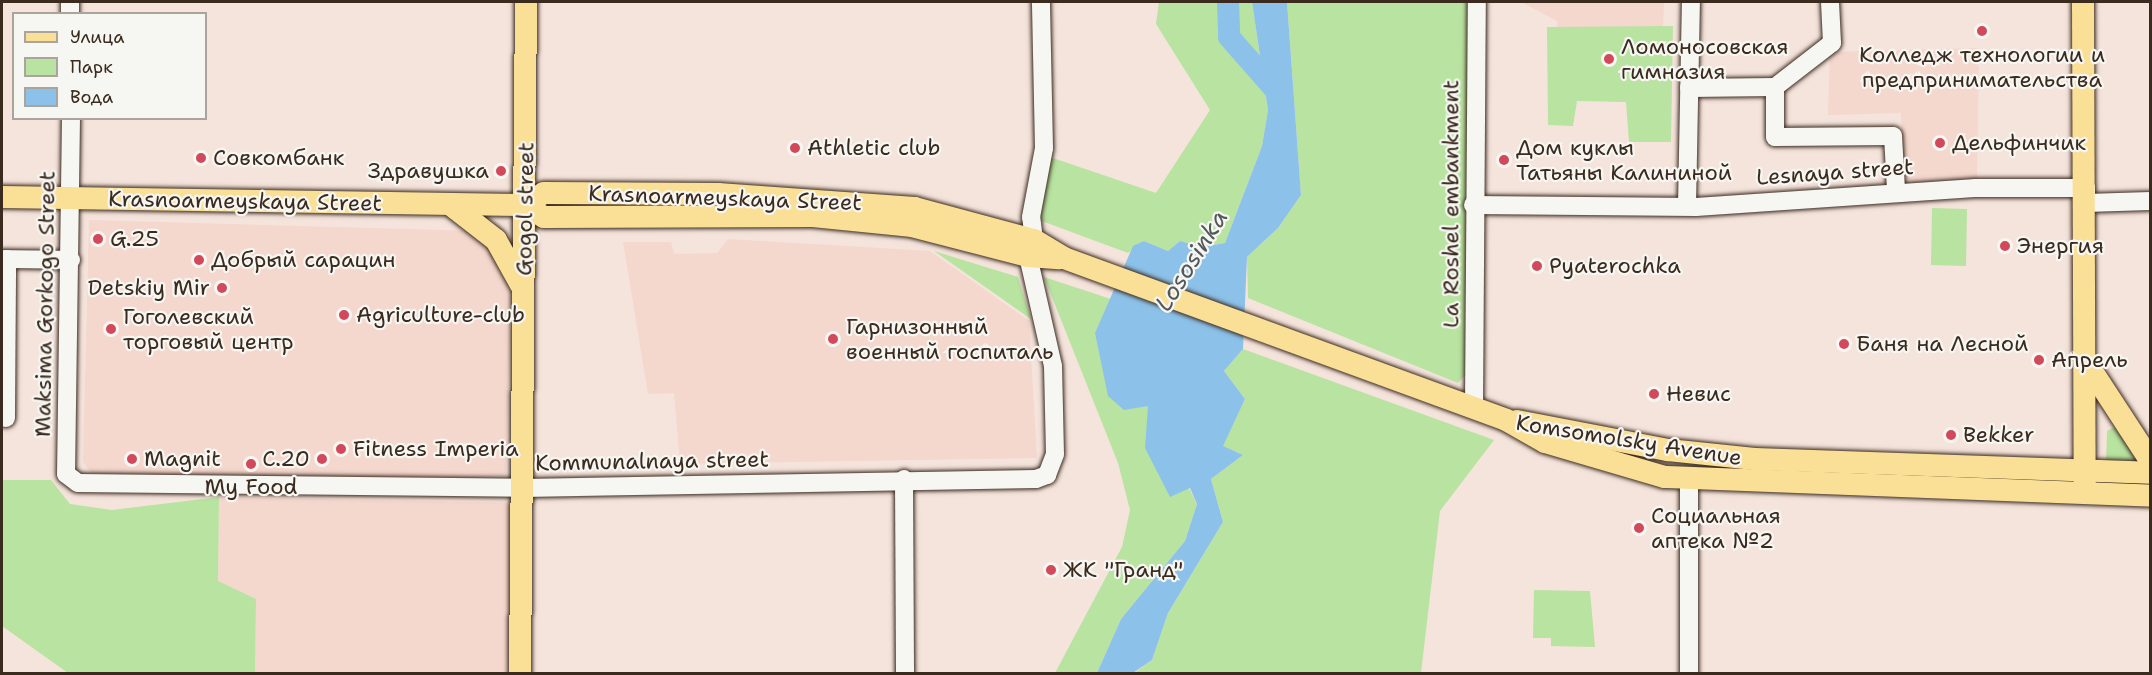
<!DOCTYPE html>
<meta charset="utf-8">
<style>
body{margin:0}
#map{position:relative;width:2152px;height:675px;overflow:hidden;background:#f5e4dc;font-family:"Shantell Sans",sans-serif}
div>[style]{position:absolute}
.built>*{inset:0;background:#f4d7cd}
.green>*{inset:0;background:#b8e3a0}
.water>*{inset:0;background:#8cc2ea}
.river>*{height:22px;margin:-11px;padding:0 11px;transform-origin:11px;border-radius:11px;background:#8cc2ea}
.roads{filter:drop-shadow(0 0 2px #3b2a1e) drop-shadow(0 0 2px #3b2a1e)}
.minor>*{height:18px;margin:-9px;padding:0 9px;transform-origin:9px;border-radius:9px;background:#f6f6f2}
.major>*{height:22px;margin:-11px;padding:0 11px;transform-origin:11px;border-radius:11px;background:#fadf96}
.dots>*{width:16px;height:16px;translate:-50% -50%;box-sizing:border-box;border:3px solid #f6f6f2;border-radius:50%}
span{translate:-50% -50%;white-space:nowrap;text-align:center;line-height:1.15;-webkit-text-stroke:4.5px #f6f6f2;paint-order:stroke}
.poi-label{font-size:22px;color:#3b2a1e}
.left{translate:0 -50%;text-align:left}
.right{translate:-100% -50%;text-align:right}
.street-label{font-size:22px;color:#3b2a1e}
.water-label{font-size:24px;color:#53585b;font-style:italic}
.frame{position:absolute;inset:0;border:3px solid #3b2a1e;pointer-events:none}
.legend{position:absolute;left:12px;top:12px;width:195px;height:108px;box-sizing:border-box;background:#f6f6f2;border:2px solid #aba49d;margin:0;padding:8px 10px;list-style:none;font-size:18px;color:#3b2a1e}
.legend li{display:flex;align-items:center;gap:12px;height:30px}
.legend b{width:30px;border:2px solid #aba49d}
</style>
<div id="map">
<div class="built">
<i style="clip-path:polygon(1521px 2px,1664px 2px,1660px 97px,1557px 98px,1557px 21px)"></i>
<i style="clip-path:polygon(1979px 48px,1977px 180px,1915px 183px,1903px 177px,1901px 113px,1828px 115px,1830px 52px)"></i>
<i style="clip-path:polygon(89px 220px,476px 231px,511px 276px,506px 476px,279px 480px,91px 473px,83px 462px)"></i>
<i style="clip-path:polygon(728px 239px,930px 251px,1029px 321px,1037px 458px,680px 464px,674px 393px,648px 394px,623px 242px,671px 242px,674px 254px,717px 253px)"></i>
<i style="clip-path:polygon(219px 497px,517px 503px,507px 673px,255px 673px,256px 599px,218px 581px)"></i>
</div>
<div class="green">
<i style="clip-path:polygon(1159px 2px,1252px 2px,1268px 110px,1262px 146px,1225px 243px,1201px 247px,1180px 241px,1168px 251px,1144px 241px,1128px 253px,1031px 217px,1050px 157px,1156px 193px,1210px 110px,1156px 24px)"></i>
<i style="clip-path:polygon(1287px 2px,1468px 2px,1469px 371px,1458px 383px,1248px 298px,1247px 257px,1278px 228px,1301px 195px)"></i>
<i style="clip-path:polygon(1673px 26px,1671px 142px,1629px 142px,1626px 102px,1577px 101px,1573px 126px,1548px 125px,1547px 27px)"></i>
<i style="clip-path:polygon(1932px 208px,1967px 209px,1966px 266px,1931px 265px)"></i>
<i style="clip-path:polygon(934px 251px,1018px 277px,1031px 319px)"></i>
<i style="clip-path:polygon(1044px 277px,1114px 300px,1148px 406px,1197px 504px,1185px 541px,1121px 619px,1097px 673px,1055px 673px,1122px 547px,1130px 510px,1118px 463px)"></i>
<i style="clip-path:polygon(1243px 349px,1494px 440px,1440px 511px,1421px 673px,1133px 674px,1152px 660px,1168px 613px,1223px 522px,1211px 479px,1243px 455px,1222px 446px,1245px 399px,1224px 371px)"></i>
<i style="clip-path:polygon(2114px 427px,2141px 462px,2106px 464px,2107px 431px)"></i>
<i style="clip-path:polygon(2px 480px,51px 480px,70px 504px,112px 510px,219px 497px,218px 581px,256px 599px,255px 673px,68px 673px,2px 626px)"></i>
<i style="clip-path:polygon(1534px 590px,1590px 591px,1595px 647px,1551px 646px,1551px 638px,1533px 638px)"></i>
</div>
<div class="water">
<i style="clip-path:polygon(1252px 2px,1287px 2px,1301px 195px,1278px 228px,1247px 257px,1243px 349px,1224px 371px,1245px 399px,1223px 446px,1243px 455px,1211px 479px,1223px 522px,1168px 613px,1152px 660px,1133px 673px,1097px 673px,1121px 619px,1185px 541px,1197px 504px,1190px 488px,1170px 497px,1145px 448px,1148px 406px,1124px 410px,1108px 396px,1095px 333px,1133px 246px,1144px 241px,1168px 251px,1180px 241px,1202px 247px,1225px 243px,1262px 146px,1268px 110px)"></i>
</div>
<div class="river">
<i style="left:1228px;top:2px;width:35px;rotate:88deg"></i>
<i style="left:1229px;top:37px;width:77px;rotate:48.7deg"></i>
</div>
<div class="roads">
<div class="minor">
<i style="left:70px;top:2px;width:12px;rotate:90deg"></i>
<i style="left:1775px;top:87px;width:72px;rotate:-37.7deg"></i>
<i style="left:1832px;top:43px;width:41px;rotate:-92.8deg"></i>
<i style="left:1689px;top:88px;width:86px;rotate:-0.7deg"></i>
<i style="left:1775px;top:87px;width:50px;rotate:90deg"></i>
<i style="left:1775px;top:137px;width:118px;rotate:-0.5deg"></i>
<i style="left:1893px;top:136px;width:54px;rotate:86.8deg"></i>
<i style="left:71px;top:118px;width:356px;rotate:90.8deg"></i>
<i style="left:66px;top:474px;width:15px;rotate:37deg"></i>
<i style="left:78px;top:483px;width:445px;rotate:0.6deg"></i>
<i style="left:523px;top:488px;width:513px;rotate:-1.01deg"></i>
<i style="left:1036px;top:479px;width:12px;rotate:-20deg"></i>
<i style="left:1047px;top:475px;width:22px;rotate:-69deg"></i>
<i style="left:1055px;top:454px;width:88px;rotate:-91.3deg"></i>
<i style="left:1053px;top:366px;width:113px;rotate:-102.8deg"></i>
<i style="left:1473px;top:205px;width:223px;rotate:0.5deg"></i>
<i style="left:1696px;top:207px;width:281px;rotate:-3.9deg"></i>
<i style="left:1976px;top:188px;width:110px"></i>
<i style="left:2086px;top:188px;width:15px;rotate:90deg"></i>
<i style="left:2086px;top:203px;width:64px;rotate:-1.8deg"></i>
<i style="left:1687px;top:206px;width:204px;rotate:-88.9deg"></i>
<i style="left:1034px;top:240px;width:23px;rotate:-97deg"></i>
<i style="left:1031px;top:217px;width:70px;rotate:-79.3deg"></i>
<i style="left:1044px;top:148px;width:146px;rotate:-91.2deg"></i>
<i style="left:2px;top:259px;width:69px;rotate:0.8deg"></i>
<i style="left:1474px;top:407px;width:405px;rotate:-89.6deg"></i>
<i style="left:6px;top:418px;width:159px;rotate:-89.6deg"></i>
<i style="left:904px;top:479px;width:195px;rotate:89.7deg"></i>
<i style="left:1689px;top:479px;width:195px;rotate:90deg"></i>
</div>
<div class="major">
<i style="left:2083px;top:2px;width:482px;rotate:89.8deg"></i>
<i style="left:2px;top:197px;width:522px;rotate:0.88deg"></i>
<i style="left:524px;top:205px;width:23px;rotate:-31deg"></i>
<i style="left:544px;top:193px;width:174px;rotate:0.3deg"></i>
<i style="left:718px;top:194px;width:197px;rotate:4.1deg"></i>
<i style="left:915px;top:208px;width:123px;rotate:15.1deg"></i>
<i style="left:1034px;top:240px;width:35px;rotate:31deg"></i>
<i style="left:1064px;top:258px;width:471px;rotate:20.1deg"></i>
<i style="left:1506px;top:420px;width:45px;rotate:29.4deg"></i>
<i style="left:1545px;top:442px;width:125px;rotate:16.3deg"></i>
<i style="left:1665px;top:477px;width:485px;rotate:2.2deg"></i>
<i style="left:451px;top:205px;width:57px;rotate:37.9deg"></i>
<i style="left:496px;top:240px;width:51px;rotate:60.9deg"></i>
<i style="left:524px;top:205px;width:23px;rotate:31deg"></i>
<i style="left:544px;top:217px;width:269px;rotate:-0.2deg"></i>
<i style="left:813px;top:216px;width:100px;rotate:5.8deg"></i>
<i style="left:912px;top:226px;width:120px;rotate:14.5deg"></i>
<i style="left:1028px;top:256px;width:31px;rotate:4deg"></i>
<i style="left:2088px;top:365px;width:113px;rotate:56.9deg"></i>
<i style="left:1517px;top:421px;width:154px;rotate:10.9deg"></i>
<i style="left:1668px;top:450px;width:87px;rotate:5.9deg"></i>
<i style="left:1755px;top:459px;width:395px;rotate:2deg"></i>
<i style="left:520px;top:674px;width:672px;rotate:-89.49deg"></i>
</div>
</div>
<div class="dots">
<i style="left:1982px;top:31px;background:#d1495b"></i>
<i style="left:1609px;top:59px;background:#d1495b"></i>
<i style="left:1940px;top:143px;background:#d1495b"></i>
<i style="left:795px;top:148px;background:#d1495b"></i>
<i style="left:201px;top:158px;background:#d1495b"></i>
<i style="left:1504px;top:160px;background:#d1495b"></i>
<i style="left:501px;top:171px;background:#d1495b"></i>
<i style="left:98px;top:239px;background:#d1495b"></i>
<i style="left:2005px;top:246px;background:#d1495b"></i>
<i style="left:199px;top:260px;background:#d1495b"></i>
<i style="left:1537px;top:266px;background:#d1495b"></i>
<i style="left:222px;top:288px;background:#d1495b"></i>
<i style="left:344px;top:315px;background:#d1495b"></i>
<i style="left:111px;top:329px;background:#d1495b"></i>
<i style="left:833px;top:339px;background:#d1495b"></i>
<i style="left:1844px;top:344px;background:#d1495b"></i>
<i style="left:2039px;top:360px;background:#d1495b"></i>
<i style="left:1654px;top:394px;background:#d1495b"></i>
<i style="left:1951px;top:435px;background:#d1495b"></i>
<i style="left:341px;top:449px;background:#d1495b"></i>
<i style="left:132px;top:459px;background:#d1495b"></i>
<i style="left:322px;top:459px;background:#d1495b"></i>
<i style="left:251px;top:464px;background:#d1495b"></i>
<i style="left:1639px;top:528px;background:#d1495b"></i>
<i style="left:1051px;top:570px;background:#d1495b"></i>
</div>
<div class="poi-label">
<span class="left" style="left:1621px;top:59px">Ломоносовская<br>гимназия</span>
<span style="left:1982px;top:67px">Колледж технологии и<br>предпринимательства</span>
<span class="left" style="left:1952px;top:143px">Дельфинчик</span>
<span class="left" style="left:1516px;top:160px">Дом куклы<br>Татьяны Калининой</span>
<span class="left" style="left:807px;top:148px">Athletic club</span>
<span class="left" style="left:213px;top:158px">Совкомбанк</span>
<span class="right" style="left:489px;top:171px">Здравушка</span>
<span class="left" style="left:110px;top:239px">G.25</span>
<span class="left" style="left:2017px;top:246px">Энергия</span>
<span class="left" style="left:211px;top:260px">Добрый сарацин</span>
<span class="left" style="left:1549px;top:266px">Pyaterochka</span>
<span class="right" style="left:210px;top:288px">Detskiy Mir</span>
<span class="left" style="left:356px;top:315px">Agriculture-club</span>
<span class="left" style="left:123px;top:329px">Гоголевский<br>торговый центр</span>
<span class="left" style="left:846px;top:339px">Гарнизонный<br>военный госпиталь</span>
<span class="left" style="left:1856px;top:344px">Баня на Лесной</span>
<span class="left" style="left:2051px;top:360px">Апрель</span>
<span class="left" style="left:1666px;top:394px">Невис</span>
<span class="left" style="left:1963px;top:435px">Bekker</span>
<span class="left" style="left:353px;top:449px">Fitness Imperia</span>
<span class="left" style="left:144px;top:459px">Magnit</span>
<span class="right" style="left:310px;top:459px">C.20</span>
<span style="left:251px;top:487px">My Food</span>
<span class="left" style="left:1651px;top:528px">Социальная<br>аптека №2</span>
<span class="left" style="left:1063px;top:570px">ЖК "Гранд"</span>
</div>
<div class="street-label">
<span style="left:1835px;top:172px;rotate:-4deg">Lesnaya street</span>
<span style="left:725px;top:198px;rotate:2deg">Krasnoarmeyskaya Street</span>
<span style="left:245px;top:201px;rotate:1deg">Krasnoarmeyskaya Street</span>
<span style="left:1451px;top:204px;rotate:-90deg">La Roshel embankment</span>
<span style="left:525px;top:209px;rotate:-89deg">Gogol street</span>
<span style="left:45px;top:304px;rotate:-89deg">Maksima Gorkogo Street</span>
<span style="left:1629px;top:440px;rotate:9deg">Komsomolsky Avenue</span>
<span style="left:652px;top:461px;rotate:-1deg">Kommunalnaya street</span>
</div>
<div class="water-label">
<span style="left:1192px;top:261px;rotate:-58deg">Lososinka</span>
</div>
<div class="frame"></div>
<ul class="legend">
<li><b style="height:8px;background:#fadf96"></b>Улица</li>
<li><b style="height:16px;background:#b8e3a0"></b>Парк</li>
<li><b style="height:16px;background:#8cc2ea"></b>Вода</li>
</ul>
</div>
